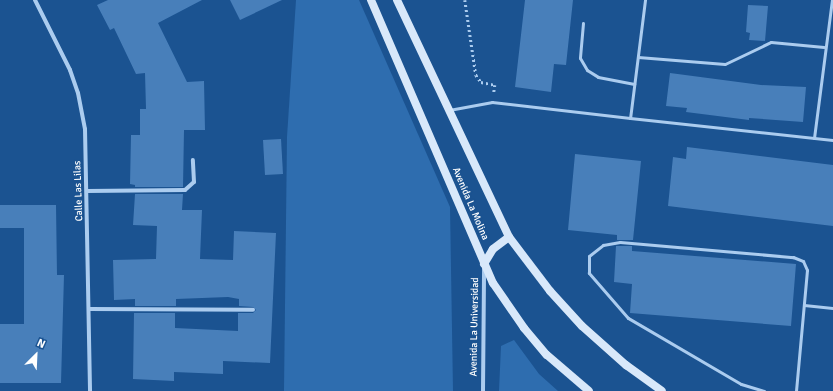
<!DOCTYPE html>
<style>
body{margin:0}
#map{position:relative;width:833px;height:391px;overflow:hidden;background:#1b5391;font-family:Signika,sans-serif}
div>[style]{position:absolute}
.green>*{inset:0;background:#2e6daf}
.building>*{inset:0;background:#487fba}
.path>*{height:2.5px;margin-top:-1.25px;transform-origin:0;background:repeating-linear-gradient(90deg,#abccef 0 2px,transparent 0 5px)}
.service>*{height:3px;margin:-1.5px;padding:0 1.5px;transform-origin:1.5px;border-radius:1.5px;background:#abccef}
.minor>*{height:4px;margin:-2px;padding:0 2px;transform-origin:2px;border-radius:2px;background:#abccef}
.secondary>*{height:8px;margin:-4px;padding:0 4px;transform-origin:4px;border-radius:4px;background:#d8e8fa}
span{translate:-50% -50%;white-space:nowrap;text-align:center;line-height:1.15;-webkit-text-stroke:3.5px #1b5391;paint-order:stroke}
.street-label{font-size:10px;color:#fff}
.north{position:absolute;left:16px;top:335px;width:40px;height:40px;-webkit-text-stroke:3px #1b5391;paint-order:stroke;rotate:24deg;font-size:11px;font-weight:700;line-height:16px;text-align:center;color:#fff}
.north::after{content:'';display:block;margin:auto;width:14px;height:18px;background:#fff;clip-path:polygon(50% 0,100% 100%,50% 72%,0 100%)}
</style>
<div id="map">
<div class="green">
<i style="clip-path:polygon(296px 0,359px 0,450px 207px,453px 391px,284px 391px,287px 137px)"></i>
<i style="clip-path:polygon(514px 340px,539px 374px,558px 391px,499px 391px,501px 346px)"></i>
</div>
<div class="building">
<i style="clip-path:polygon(108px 0,202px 0,158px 23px,187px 82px,204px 81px,205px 130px,184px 130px,183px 187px,135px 187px,135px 185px,130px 184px,131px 135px,140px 135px,140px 109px,146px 109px,145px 73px,136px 74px,114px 28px,110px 30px,97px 5px)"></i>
<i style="clip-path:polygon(230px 0,282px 0,240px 20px)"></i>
<i style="clip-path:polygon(525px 0,573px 0,566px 65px,554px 64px,551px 92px,515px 87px)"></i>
<i style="clip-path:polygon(748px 5px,768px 6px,765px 41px,749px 40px,750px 33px,746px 32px)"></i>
<i style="clip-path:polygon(670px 73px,761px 85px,806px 87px,803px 122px,749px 118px,749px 120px,686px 112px,687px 108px,666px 106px)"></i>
<i style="clip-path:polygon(281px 139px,283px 174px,265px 175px,263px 140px)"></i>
<i style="clip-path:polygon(687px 147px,833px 165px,833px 226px,668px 206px,673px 157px,686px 159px)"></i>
<i style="clip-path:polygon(575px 154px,641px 161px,633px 240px,617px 240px,617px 235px,568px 230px)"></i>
<i style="clip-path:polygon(135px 194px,183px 194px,182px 210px,202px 210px,200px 259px,233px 260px,234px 231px,276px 233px,270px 363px,223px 361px,223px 374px,174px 372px,174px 381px,133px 379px,134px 313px,175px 313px,175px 328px,238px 331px,238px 313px,253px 313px,256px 310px,253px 307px,239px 306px,239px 299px,228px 297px,176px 299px,176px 306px,135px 306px,135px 299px,114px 300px,113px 260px,156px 259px,157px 226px,133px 225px)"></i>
<i style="clip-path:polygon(0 205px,56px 205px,57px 275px,64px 275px,61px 383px,0 383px,0 324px,24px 324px,24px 228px,0 228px)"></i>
<i style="clip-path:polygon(616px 246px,632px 246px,632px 251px,796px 264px,791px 326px,630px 313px,632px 284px,614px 282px)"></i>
</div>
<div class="path">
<i style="left:465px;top:0;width:76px;rotate:81.7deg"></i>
<i style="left:476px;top:75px;width:9px;rotate:54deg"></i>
<i style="left:481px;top:82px;width:14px;rotate:12deg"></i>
<i style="left:495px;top:85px;width:7px;rotate:98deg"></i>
</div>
<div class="service">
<i style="left:645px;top:0;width:119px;rotate:97.2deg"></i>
<i style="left:630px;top:118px;width:204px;rotate:6.2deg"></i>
<i style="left:583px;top:23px;width:35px;rotate:95deg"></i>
<i style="left:580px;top:58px;width:14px;rotate:60deg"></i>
<i style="left:587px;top:70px;width:13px;rotate:32deg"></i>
<i style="left:598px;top:77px;width:37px;rotate:11deg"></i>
<i style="left:638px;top:57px;width:87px;rotate:4.6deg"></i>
<i style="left:725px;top:64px;width:51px;rotate:-25.6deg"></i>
<i style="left:771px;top:42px;width:53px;rotate:5.4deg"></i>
<i style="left:449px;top:110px;width:44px;rotate:-10.5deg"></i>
<i style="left:492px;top:102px;width:139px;rotate:6.6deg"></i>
<i style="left:814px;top:138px;width:139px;rotate:-82.6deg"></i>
<i style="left:804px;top:305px;width:29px;rotate:6deg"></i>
<i style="left:764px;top:391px;width:24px;rotate:-163deg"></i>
<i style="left:741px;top:384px;width:131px;rotate:-149.7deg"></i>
<i style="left:628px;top:318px;width:60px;rotate:-130.9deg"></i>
<i style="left:589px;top:273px;width:17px;rotate:-90deg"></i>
<i style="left:589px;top:256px;width:18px;rotate:-38deg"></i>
<i style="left:603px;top:245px;width:17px;rotate:-10deg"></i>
<i style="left:620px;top:242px;width:174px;rotate:5deg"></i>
<i style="left:793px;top:257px;width:11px;rotate:22deg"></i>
<i style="left:803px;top:261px;width:10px;rotate:66deg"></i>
<i style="left:807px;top:270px;width:121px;rotate:95.2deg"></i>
</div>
<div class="minor">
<i style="left:35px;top:0;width:78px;rotate:63.4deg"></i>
<i style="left:70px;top:70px;width:24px;rotate:71deg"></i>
<i style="left:78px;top:93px;width:37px;rotate:79deg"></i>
<i style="left:85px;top:129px;width:262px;rotate:88.9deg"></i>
<i style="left:87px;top:191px;width:98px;rotate:-0.6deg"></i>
<i style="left:185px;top:190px;width:12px;rotate:-42deg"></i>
<i style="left:194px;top:182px;width:22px;rotate:-93deg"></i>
<i style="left:89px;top:309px;width:164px;rotate:0.3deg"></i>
<i style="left:483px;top:391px;width:124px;rotate:-89.5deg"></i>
</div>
<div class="secondary">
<i style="left:371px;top:0;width:308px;rotate:66.7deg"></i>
<i style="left:493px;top:283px;width:55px;rotate:55.4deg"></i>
<i style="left:524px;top:328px;width:35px;rotate:50deg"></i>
<i style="left:547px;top:355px;width:55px;rotate:40.6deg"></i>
<i style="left:397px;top:0;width:262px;rotate:64.7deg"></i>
<i style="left:509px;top:237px;width:68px;rotate:52.8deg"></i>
<i style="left:550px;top:291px;width:47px;rotate:47.6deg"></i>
<i style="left:582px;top:326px;width:59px;rotate:41.6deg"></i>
<i style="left:626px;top:365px;width:44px;rotate:35.8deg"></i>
<i style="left:484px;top:264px;width:17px;rotate:-59deg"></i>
<i style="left:493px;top:249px;width:20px;rotate:-37deg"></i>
</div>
<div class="street-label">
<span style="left:79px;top:191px;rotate:-92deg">Calle Las Lilas</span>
<span style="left:470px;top:204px;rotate:67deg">Avenida La Molina</span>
<span style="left:475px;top:327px;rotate:-89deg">Avenida La Universidad</span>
</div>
<div class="north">N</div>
</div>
